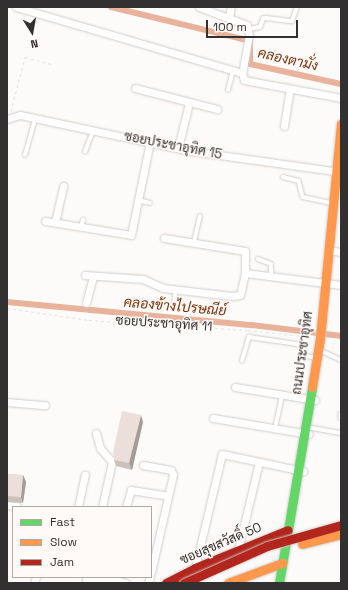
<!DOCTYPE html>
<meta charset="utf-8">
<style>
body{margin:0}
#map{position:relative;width:348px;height:590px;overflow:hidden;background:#fdfbf9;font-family:"Space Grotesk",Sarabun,sans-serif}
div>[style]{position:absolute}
.canal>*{height:6px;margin:-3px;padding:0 3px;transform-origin:3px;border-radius:3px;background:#e8b39a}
.path>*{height:1px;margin-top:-0.5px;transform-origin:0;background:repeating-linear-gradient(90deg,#e3e2e2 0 3px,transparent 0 6px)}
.roads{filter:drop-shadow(0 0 1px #cfcdcb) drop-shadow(0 0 1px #cfcdcb)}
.lane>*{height:3.5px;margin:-1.75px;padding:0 1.75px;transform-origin:1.75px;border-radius:1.75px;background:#fffefe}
.street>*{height:7px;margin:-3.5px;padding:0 3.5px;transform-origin:3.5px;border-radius:3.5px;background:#fffefe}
.fast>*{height:9px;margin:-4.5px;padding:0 4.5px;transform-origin:4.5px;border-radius:4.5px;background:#63d668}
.slow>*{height:9px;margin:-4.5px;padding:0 4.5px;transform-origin:4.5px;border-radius:4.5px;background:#ff974d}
.jam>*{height:9px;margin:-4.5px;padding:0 4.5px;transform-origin:4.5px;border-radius:4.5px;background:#b3261e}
.bridges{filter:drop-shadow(0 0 1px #cfcdcb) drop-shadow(0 0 1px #cfcdcb)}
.slow-bridge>*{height:9px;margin:-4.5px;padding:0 4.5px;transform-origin:4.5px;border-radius:4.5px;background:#ff974d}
.jam-bridge>*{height:9px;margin:-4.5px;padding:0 4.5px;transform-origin:4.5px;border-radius:4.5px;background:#b3261e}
.wall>*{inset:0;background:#cbc0bb}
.shaded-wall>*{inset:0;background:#a59c98}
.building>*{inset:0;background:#ecdfd9}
span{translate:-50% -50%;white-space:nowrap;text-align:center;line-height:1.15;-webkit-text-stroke:3px #fffaf7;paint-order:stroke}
.street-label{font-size:13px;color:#323030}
.water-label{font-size:14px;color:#77330b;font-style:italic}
.frame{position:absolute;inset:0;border:8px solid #323030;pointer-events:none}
.legend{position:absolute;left:12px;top:506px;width:140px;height:72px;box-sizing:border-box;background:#fffaf7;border:1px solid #ada9a7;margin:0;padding:5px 7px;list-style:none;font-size:12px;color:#323030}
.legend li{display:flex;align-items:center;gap:8px;height:20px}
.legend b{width:20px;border:1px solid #ada9a7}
.north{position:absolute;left:12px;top:12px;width:40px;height:40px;-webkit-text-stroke:3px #fffaf7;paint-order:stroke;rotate:169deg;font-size:11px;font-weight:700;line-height:16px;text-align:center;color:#323030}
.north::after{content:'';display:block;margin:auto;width:14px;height:18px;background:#323030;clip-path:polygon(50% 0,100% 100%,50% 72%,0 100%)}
.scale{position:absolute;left:206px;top:20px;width:92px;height:18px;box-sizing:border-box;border:2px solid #323030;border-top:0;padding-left:5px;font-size:12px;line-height:14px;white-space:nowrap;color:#323030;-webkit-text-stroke:3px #fffaf7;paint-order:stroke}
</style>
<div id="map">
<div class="canal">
<i style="left:111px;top:7px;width:143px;rotate:13.7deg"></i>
<i style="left:250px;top:41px;width:23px;rotate:90deg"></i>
<i style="left:250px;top:64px;width:93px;rotate:12.4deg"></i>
<i style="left:7px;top:302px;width:246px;rotate:5.4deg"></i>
<i style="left:252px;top:325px;width:90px;rotate:7deg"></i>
</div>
<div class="path">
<i style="left:11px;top:111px;width:56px;rotate:-75.5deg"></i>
<i style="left:25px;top:57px;width:28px;rotate:15deg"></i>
<i style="left:7px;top:308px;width:83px;rotate:8.3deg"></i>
<i style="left:89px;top:320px;width:159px;rotate:3.6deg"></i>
<i style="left:248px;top:330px;width:63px;rotate:6.3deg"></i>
</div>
<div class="roads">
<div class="lane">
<i style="left:249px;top:29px;width:11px;rotate:-10deg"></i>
<i style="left:260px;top:27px;width:9px;rotate:-69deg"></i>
<i style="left:263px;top:19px;width:3px;rotate:-18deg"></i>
<i style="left:266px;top:18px;width:26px;rotate:7deg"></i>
<i style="left:292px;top:21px;width:15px;rotate:-70deg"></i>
<i style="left:228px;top:90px;width:20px;rotate:-75deg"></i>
<i style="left:85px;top:152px;width:22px;rotate:-69deg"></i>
<i style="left:25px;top:155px;width:37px;rotate:-74deg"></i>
<i style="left:283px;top:177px;width:16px;rotate:14deg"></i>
<i style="left:299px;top:181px;width:16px;rotate:76deg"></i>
<i style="left:303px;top:197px;width:30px;rotate:12deg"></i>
<i style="left:139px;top:200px;width:11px;rotate:15deg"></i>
<i style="left:81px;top:227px;width:7px;rotate:-74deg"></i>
<i style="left:194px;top:242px;width:26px;rotate:-77deg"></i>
<i style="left:258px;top:259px;width:14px;rotate:21deg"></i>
<i style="left:271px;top:264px;width:11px;rotate:85deg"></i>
<i style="left:174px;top:302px;width:12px;rotate:-81deg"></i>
<i style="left:324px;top:352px;width:19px;rotate:25deg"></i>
<i style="left:242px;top:361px;width:25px;rotate:-74deg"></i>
<i style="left:249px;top:337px;width:49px;rotate:8.3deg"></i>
<i style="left:297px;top:344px;width:7px;rotate:34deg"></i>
<i style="left:303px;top:348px;width:7px;rotate:90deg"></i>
<i style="left:303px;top:355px;width:13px;rotate:13deg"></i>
<i style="left:299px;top:373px;width:18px;rotate:-77deg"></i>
<i style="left:341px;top:414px;width:4px;rotate:90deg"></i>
<i style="left:276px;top:424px;width:30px;rotate:-78deg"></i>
<i style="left:306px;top:427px;width:36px;rotate:10deg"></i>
</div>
<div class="street">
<i style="left:16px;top:7px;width:235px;rotate:16.3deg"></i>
<i style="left:199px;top:7px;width:51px;rotate:20.6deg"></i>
<i style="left:247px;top:25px;width:10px;rotate:79deg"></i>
<i style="left:249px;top:35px;width:39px;rotate:100deg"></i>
<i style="left:242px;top:73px;width:7px;rotate:74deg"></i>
<i style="left:244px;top:80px;width:99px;rotate:10.5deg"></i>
<i style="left:229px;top:17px;width:10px;rotate:-79deg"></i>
<i style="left:135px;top:88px;width:85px;rotate:14.4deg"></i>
<i style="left:7px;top:119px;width:14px;rotate:-17deg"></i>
<i style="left:20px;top:115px;width:168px;rotate:12deg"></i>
<i style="left:184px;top:150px;width:159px;rotate:8deg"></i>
<i style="left:284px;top:126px;width:37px;rotate:-81deg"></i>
<i style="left:178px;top:148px;width:46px;rotate:-76.3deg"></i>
<i style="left:45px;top:221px;width:87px;rotate:9.2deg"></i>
<i style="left:131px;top:235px;width:95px;rotate:-78.5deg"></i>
<i style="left:55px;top:222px;width:37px;rotate:-77deg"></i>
<i style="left:334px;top:251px;width:7px;rotate:8deg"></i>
<i style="left:245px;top:273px;width:97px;rotate:7.1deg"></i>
<i style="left:85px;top:275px;width:58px;rotate:3.9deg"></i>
<i style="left:143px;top:279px;width:22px;rotate:24deg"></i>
<i style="left:163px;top:288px;width:69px;rotate:6.6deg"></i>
<i style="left:232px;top:296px;width:8px;rotate:-7deg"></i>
<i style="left:240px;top:295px;width:23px;rotate:-77deg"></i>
<i style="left:245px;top:273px;width:22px;rotate:-90deg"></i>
<i style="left:245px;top:251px;width:82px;rotate:-170.9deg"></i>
<i style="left:86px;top:303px;width:28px;rotate:-75deg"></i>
<i style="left:235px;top:387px;width:81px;rotate:9.2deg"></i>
<i style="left:7px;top:402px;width:38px;rotate:5deg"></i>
<i style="left:213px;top:418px;width:97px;rotate:9.5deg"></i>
<i style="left:96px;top:433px;width:16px;rotate:75deg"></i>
<i style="left:100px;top:448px;width:18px;rotate:49deg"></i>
<i style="left:112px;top:462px;width:46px;rotate:102.5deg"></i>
<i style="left:143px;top:465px;width:28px;rotate:10deg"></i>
<i style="left:171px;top:470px;width:5px;rotate:68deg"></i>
<i style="left:173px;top:475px;width:100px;rotate:102.7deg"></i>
<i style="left:7px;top:505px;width:10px;rotate:6deg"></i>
<i style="left:78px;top:507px;width:33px;rotate:-78deg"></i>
<i style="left:126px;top:507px;width:18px;rotate:-74deg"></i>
<i style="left:131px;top:490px;width:37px;rotate:9deg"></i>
<i style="left:238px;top:550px;width:90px;rotate:-76.6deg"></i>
<i style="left:195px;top:568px;width:117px;rotate:-76.7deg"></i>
<i style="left:222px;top:454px;width:83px;rotate:11.9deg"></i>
<i style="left:86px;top:579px;width:24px"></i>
<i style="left:110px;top:579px;width:16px;rotate:14deg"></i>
<i style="left:34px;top:583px;width:6px;rotate:-72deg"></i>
<i style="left:148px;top:583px;width:6px;rotate:-72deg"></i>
</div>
<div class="fast">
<i style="left:279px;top:583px;width:199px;rotate:-80.4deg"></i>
</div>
<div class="slow">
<i style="left:312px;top:387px;width:50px;rotate:-80.7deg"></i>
<i style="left:320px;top:338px;width:215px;rotate:-84.4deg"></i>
<i style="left:228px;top:583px;width:58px;rotate:-20.3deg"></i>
</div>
<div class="jam">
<i style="left:166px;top:583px;width:33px;rotate:-27deg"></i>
<i style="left:195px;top:568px;width:100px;rotate:-22.2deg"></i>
</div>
</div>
<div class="bridges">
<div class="slow-bridge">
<i style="left:302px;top:544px;width:40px;rotate:-14.4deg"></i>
</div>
<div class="jam-bridge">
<i style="left:184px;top:583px;width:91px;rotate:-24deg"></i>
<i style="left:267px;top:546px;width:77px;rotate:-15.8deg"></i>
</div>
</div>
<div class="wall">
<i style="clip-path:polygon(143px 422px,132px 470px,116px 466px,114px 460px)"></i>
<i style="clip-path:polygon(7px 474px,23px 475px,26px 482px,23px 503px,7px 502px)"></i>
</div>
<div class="shaded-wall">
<i style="clip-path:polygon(141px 415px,143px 422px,132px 470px,129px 463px)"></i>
<i style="clip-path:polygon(23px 475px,26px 482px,23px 503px,21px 497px)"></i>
</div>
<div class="building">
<i style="clip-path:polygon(122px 411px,141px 415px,129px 463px,114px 460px,113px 452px)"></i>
<i style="clip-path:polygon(7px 474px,23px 475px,21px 497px,7px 496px)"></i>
</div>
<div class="street-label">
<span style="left:173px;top:146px;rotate:11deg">ซอยประชาอุทิศ 15</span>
<span style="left:164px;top:324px;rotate:4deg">ซอยประชาอุทิศ 11</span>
<span style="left:303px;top:353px;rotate:-82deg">ถนนประชาอุทิศ</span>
<span style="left:221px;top:544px;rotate:-23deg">ซอยสุขสวัสดิ์ 50</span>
</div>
<div class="water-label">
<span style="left:288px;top:59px;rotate:13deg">คลองตามั่ง</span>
<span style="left:175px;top:306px;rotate:5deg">คลองข้างไปรษณีย์</span>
</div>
<div class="frame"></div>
<ul class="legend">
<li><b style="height:5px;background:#63d668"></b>Fast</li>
<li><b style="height:5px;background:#ff974d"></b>Slow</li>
<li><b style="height:5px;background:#b3261e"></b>Jam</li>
</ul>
<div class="north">N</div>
<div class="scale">100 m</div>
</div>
